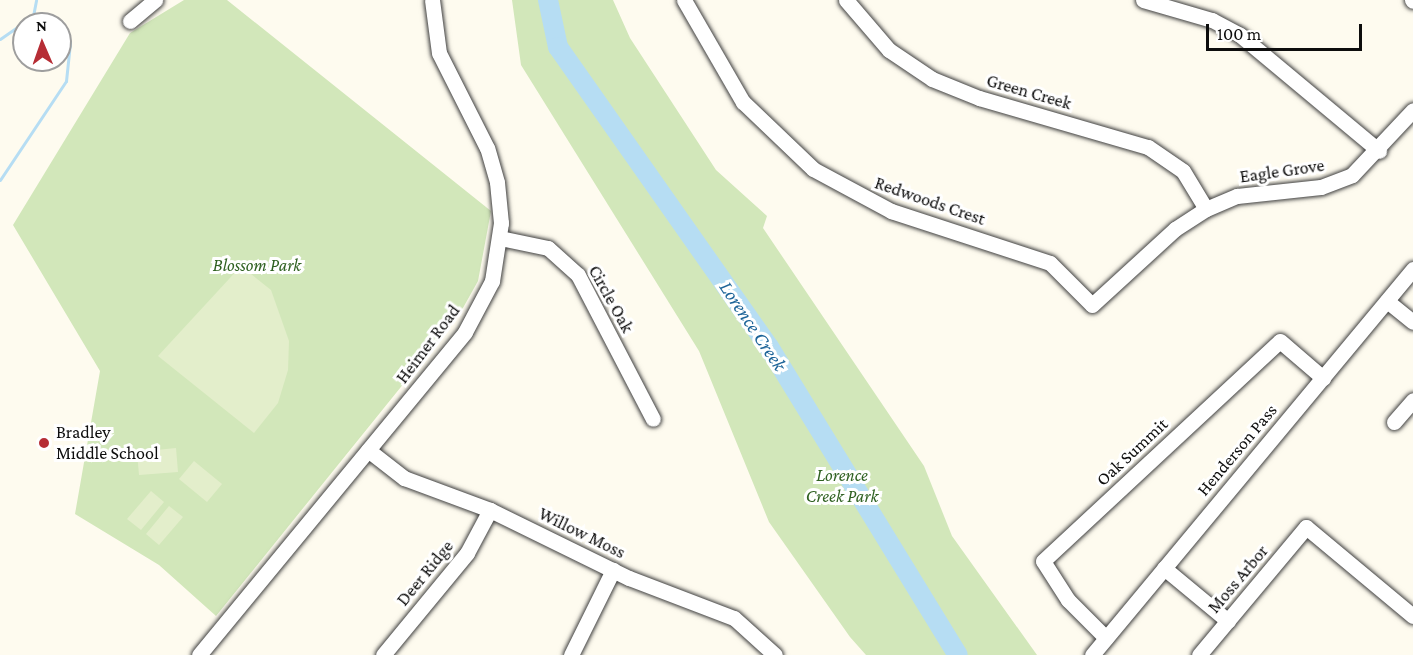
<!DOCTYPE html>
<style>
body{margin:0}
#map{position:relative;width:1413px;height:655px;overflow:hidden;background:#fefbef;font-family:"Crimson Pro",serif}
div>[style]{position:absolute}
.green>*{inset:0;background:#d2e7ba}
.pitch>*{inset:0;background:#e3eecb}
.stream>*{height:3px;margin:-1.5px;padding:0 1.5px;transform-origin:1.5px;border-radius:1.5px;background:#b6ddf3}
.river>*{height:20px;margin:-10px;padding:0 10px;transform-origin:10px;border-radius:10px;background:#b6ddf3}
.roads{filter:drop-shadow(0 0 2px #404040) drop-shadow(0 0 2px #404040)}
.minor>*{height:15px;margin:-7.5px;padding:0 7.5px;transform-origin:7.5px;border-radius:7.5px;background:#fff}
.dots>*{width:16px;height:16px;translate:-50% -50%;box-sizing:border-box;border:3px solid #fff;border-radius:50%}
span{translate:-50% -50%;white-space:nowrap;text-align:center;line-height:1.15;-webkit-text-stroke:6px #fff;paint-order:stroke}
.street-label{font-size:18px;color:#0d0d0d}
.park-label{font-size:18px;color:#2f6121;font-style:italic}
.poi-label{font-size:18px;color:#0d0d0d}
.left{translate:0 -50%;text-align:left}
.water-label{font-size:20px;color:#1d6498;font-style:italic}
.north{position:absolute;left:12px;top:12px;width:60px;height:60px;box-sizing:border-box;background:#fff;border:2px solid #9e9e9e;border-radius:50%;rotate:358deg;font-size:16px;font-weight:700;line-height:24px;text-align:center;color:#0d0d0d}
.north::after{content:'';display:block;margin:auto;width:21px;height:27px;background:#b62d35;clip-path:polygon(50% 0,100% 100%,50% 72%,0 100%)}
.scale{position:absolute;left:1206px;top:24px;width:156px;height:27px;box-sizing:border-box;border:3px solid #0d0d0d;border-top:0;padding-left:8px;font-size:18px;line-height:21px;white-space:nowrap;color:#0d0d0d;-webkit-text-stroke:4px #fff;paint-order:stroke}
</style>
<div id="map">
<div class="green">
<i style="clip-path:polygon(184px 0,227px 0,491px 211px,478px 281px,459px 315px,216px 616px,159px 565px,75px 514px,100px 371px,13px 225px,130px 33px)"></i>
<i style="clip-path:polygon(512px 0,613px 0,630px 38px,716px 170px,767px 216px,763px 228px,924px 466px,952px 536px,1037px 655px,866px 655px,850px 637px,769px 522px,699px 351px,521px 65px)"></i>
</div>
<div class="pitch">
<i style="clip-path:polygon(241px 266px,271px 290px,289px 341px,288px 370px,278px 403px,254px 433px,158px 356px)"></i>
<i style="clip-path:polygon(176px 448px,178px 472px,139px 475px,137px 452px)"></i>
<i style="clip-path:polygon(194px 461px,222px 484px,207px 502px,179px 479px)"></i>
<i style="clip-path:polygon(151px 491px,164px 502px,141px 530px,127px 519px)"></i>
<i style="clip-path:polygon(169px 506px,183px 517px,159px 545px,146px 534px)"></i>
</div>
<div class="stream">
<i style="left:33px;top:16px;width:21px;rotate:23deg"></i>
<i style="left:0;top:39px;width:40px;rotate:-34.9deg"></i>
<i style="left:33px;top:16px;width:16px;rotate:-79deg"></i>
<i style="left:0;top:180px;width:119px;rotate:-56.3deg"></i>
<i style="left:66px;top:81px;width:39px;rotate:-84deg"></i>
<i style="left:70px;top:42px;width:17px;rotate:-126deg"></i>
</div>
<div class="river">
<i style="left:548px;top:0;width:48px;rotate:78deg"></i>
<i style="left:558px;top:47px;width:367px;rotate:54.9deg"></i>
<i style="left:769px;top:347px;width:361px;rotate:58.5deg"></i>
</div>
<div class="roads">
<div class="minor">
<i style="left:684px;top:0;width:118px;rotate:60deg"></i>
<i style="left:743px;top:102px;width:97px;rotate:43.7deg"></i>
<i style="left:813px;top:169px;width:89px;rotate:28.3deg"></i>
<i style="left:891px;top:211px;width:167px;rotate:18.1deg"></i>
<i style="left:1050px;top:263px;width:59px;rotate:45deg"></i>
<i style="left:1092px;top:305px;width:113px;rotate:-42.5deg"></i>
<i style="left:1175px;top:229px;width:37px;rotate:-33deg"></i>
<i style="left:1206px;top:209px;width:34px;rotate:-23deg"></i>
<i style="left:1237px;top:196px;width:84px;rotate:-6.1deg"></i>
<i style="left:1321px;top:187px;width:33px;rotate:-21deg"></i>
<i style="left:1352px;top:175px;width:89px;rotate:-46.8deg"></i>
<i style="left:846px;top:0;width:66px;rotate:49.3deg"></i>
<i style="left:889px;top:50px;width:52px;rotate:34deg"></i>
<i style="left:932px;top:79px;width:51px;rotate:22deg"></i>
<i style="left:979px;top:98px;width:176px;rotate:16.2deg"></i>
<i style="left:1148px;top:147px;width:42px;rotate:34.4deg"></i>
<i style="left:1183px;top:171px;width:44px;rotate:58.8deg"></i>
<i style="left:1143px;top:0;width:72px;rotate:16.2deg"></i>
<i style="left:1212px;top:20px;width:32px;rotate:28deg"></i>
<i style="left:1240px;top:35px;width:181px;rotate:39.8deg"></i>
<i style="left:1412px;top:0;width:1px;rotate:45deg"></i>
<i style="left:130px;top:21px;width:33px;rotate:-40deg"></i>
<i style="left:500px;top:238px;width:49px;rotate:11.8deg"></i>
<i style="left:548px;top:248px;width:40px;rotate:42deg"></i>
<i style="left:578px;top:275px;width:162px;rotate:62.5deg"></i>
<i style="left:1387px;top:301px;width:33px;rotate:39deg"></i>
<i style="left:1394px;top:422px;width:29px;rotate:-49deg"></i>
<i style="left:368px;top:450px;width:46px;rotate:37.9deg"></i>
<i style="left:404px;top:478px;width:92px;rotate:20.4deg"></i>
<i style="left:490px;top:510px;width:155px;rotate:26.1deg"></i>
<i style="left:629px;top:578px;width:112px;rotate:20.9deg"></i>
<i style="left:734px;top:618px;width:55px;rotate:42.1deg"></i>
<i style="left:1164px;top:568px;width:83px;rotate:39.6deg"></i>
<i style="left:1106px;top:638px;width:54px;rotate:-135deg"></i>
<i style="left:1068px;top:600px;width:46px;rotate:-122.7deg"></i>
<i style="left:1043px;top:561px;width:323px;rotate:-42.9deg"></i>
<i style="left:1280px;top:341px;width:57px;rotate:40.7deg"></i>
<i style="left:199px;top:655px;width:418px;rotate:-50.5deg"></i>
<i style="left:465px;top:332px;width:58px;rotate:-62.1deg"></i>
<i style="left:492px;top:281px;width:59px;rotate:-81.2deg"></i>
<i style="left:501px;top:223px;width:41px;rotate:-95.6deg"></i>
<i style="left:497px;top:182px;width:35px;rotate:-106deg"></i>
<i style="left:487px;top:148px;width:106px;rotate:-116.8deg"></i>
<i style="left:439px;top:53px;width:53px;rotate:-97.5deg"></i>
<i style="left:383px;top:655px;width:132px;rotate:-50.5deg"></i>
<i style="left:467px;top:553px;width:49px;rotate:-61.9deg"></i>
<i style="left:571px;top:655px;width:95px;rotate:-63.7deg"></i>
<i style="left:1092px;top:655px;width:502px;rotate:-50.25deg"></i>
<i style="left:1199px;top:655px;width:167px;rotate:-50.1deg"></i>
<i style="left:1306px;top:527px;width:139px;rotate:39.8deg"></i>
</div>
</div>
<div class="dots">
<i style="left:44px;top:443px;background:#b62d35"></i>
</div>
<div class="street-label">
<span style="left:1029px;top:92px;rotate:16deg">Green Creek</span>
<span style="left:1282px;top:171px;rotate:-8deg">Eagle Grove</span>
<span style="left:930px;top:201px;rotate:19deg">Redwoods Crest</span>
<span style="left:611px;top:299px;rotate:61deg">Circle Oak</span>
<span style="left:428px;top:344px;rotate:-53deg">Heimer Road</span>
<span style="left:1237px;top:450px;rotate:-50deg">Henderson Pass</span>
<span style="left:1132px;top:452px;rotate:-43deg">Oak Summit</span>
<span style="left:582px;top:533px;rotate:26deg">Willow Moss</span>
<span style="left:425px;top:573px;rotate:-51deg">Deer Ridge</span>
<span style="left:1238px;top:579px;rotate:-50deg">Moss Arbor</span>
</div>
<div class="park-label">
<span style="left:257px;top:265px">Blossom Park</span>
<span style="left:842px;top:486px">Lorence<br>Creek Park</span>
</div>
<div class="poi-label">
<span class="left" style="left:56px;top:443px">Bradley<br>Middle School</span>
</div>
<div class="water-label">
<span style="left:753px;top:326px;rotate:56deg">Lorence Creek</span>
</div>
<div class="north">N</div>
<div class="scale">100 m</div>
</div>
